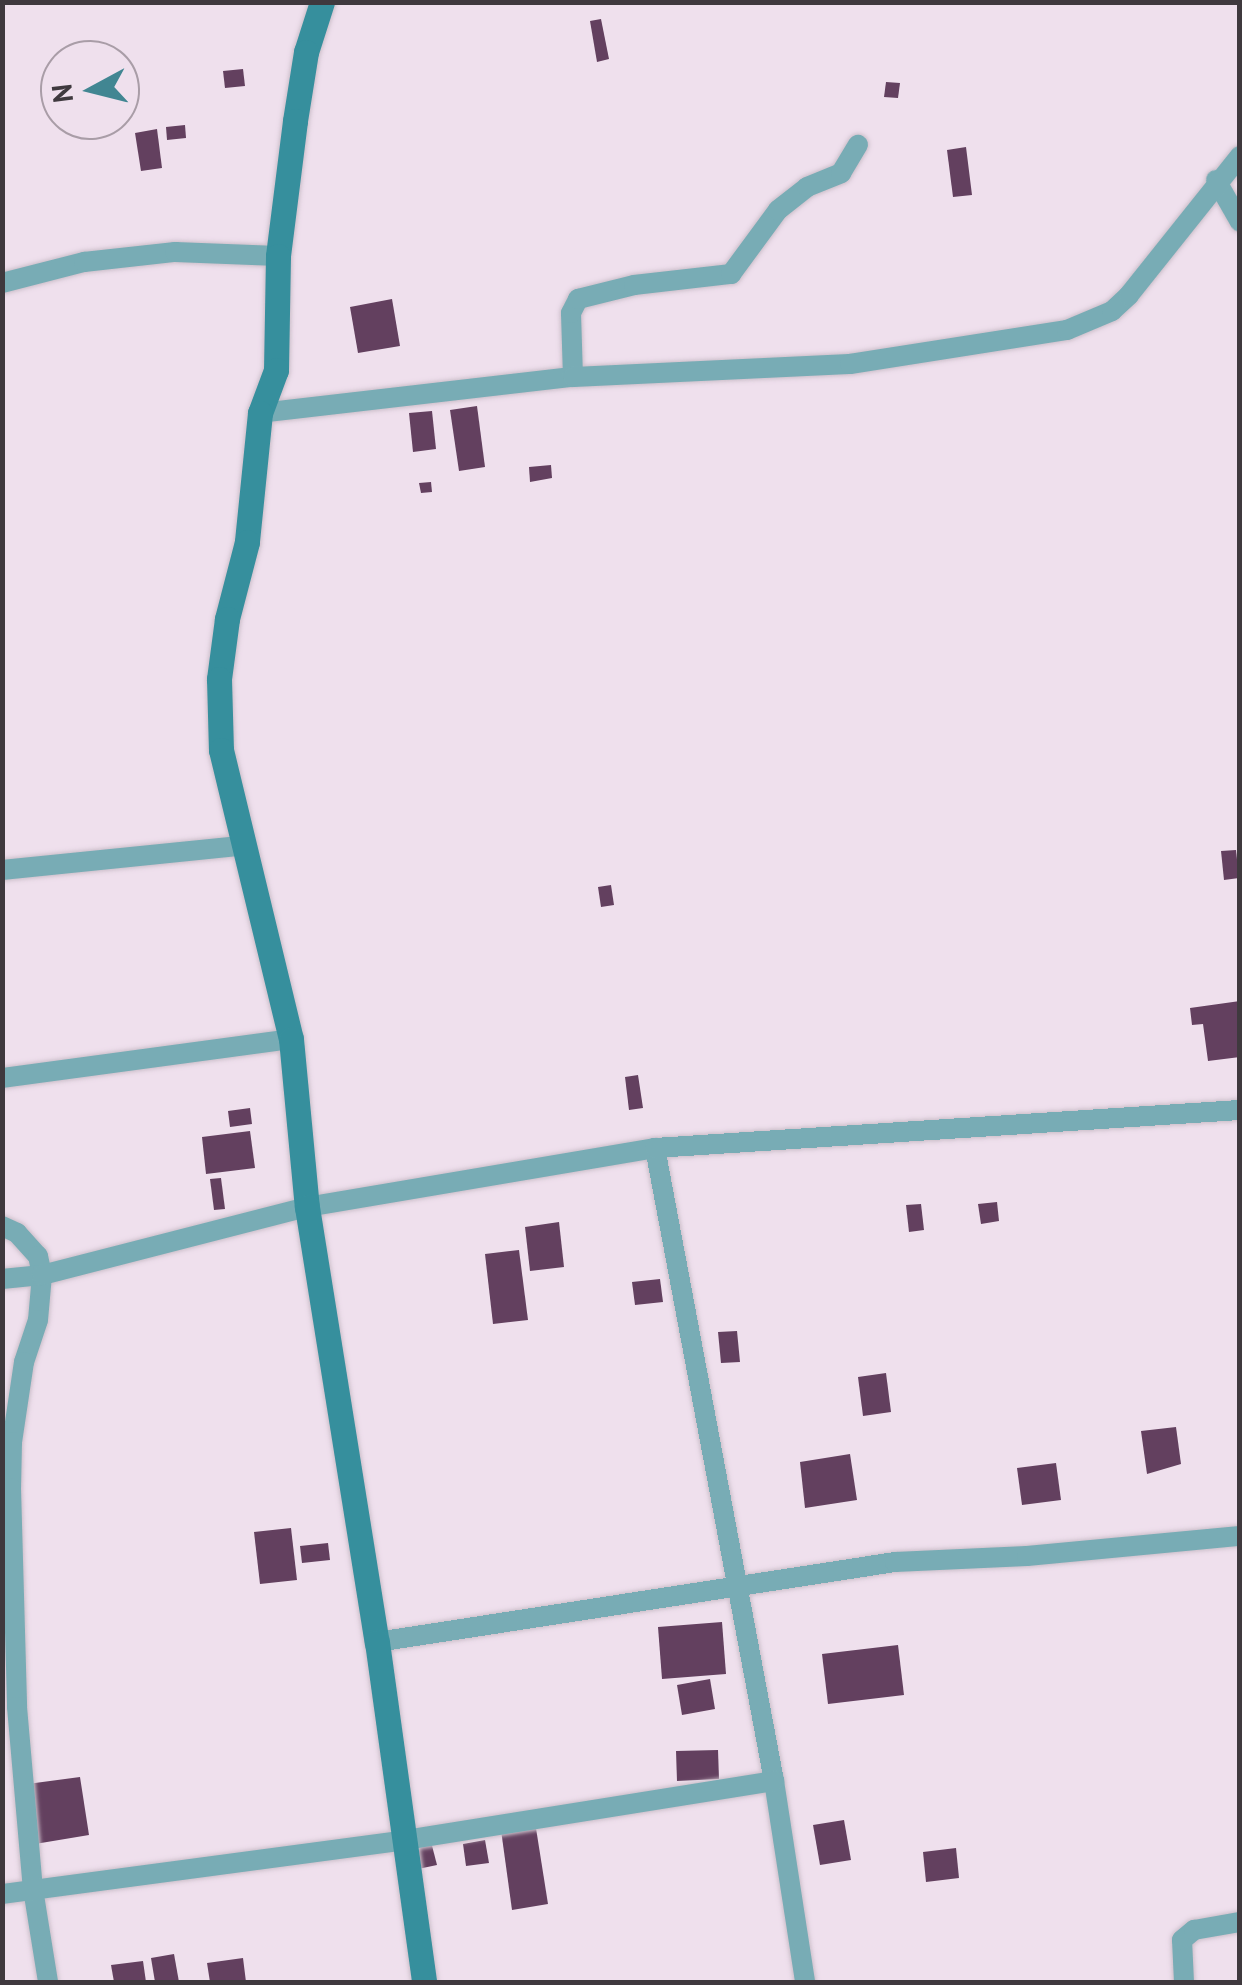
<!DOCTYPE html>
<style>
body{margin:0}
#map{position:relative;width:1242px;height:1985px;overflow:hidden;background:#efe0ed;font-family:"PT Sans",sans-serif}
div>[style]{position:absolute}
.building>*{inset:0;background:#63405f}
.roads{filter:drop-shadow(0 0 2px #ccbfca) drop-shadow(0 0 2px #ccbfca)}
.street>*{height:20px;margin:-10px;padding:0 10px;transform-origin:10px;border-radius:10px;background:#78acb5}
.secondary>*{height:25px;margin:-12.5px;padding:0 12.5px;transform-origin:12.5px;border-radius:12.5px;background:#368f9d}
span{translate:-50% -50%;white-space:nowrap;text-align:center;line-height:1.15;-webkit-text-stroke:10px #efe0ed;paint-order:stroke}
.frame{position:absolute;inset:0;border:5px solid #3f393e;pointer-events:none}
.north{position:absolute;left:40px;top:40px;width:100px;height:100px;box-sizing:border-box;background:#efe0ed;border:2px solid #a99da7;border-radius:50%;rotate:263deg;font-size:28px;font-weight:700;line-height:40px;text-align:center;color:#3f393e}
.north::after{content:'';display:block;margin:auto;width:35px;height:45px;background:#418692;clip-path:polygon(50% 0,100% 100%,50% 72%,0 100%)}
</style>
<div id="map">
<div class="building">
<i style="clip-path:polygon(601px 19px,609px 59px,597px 62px,590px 21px)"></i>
<i style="clip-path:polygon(243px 69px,245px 86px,225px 88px,223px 71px)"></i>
<i style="clip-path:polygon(886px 82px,900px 83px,898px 98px,884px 97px)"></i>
<i style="clip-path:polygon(185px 125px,186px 138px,167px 140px,166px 127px)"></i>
<i style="clip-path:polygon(157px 129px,162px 168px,141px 171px,135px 133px)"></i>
<i style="clip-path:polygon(966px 147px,972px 195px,953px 197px,947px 150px)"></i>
<i style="clip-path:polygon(392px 299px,400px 346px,358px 353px,350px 307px)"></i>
<i style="clip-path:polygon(477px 406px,485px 467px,459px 471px,450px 410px)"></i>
<i style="clip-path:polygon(432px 411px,436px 449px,413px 452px,409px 413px)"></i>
<i style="clip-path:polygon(551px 465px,552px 478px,530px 482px,529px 467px)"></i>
<i style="clip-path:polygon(431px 482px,432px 492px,421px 493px,419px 483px)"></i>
<i style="clip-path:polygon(1236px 850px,1239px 878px,1224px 880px,1221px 851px)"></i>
<i style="clip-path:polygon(611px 885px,614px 905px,601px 907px,598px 887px)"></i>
<i style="clip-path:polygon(1240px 1001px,1240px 1057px,1208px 1061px,1203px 1024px,1192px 1025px,1190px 1008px)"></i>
<i style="clip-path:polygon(638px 1075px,643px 1108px,629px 1110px,625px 1077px)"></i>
<i style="clip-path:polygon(250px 1108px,252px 1124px,230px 1127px,228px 1111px)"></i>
<i style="clip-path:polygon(250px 1131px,255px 1168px,206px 1174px,202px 1137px)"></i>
<i style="clip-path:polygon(221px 1178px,225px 1209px,214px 1210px,210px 1179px)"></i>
<i style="clip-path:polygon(997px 1202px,999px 1221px,981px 1224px,978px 1204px)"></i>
<i style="clip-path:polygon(921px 1204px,924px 1230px,909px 1232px,906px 1205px)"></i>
<i style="clip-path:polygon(559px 1222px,564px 1267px,530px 1271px,525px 1227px)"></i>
<i style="clip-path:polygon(519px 1250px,528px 1320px,493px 1324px,485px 1254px)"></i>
<i style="clip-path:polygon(660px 1279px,663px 1302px,635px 1305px,632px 1282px)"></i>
<i style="clip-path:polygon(737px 1331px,740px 1362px,721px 1363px,718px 1332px)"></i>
<i style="clip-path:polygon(886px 1373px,891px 1412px,863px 1416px,858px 1377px)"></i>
<i style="clip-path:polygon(1176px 1427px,1181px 1464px,1147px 1474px,1141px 1431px)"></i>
<i style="clip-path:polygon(850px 1454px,857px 1500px,805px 1508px,800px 1462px)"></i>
<i style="clip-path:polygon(1056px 1463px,1061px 1500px,1022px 1505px,1017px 1468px)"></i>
<i style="clip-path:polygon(291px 1528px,297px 1580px,260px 1584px,254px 1532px)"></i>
<i style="clip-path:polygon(328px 1543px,330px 1560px,302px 1563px,300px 1546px)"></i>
<i style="clip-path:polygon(722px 1622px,726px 1674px,662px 1679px,658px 1627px)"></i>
<i style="clip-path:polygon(898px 1645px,904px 1695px,828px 1704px,822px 1654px)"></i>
<i style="clip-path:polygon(710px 1679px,715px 1709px,682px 1715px,677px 1685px)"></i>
<i style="clip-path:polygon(718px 1750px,719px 1779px,677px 1781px,676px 1751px)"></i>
<i style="clip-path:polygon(80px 1777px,89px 1835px,29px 1845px,20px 1785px)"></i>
<i style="clip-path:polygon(844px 1820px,851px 1860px,820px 1865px,813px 1825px)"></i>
<i style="clip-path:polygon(535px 1822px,548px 1904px,512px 1910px,501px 1830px)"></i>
<i style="clip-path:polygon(429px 1834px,437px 1865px,418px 1869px,410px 1839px)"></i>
<i style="clip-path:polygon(485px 1840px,489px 1863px,466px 1866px,463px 1844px)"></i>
<i style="clip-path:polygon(956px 1848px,959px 1878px,926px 1882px,923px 1852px)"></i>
<i style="clip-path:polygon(174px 1954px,179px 1982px,155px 1982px,151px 1958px)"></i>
<i style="clip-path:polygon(243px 1958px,246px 1982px,210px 1982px,207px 1963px)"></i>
<i style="clip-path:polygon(143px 1961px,146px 1982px,114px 1982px,111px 1965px)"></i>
</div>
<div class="roads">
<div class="street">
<i style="left:1216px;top:180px;width:48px;rotate:60.3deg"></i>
<i style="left:2px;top:283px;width:85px;rotate:-14.4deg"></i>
<i style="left:84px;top:262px;width:92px;rotate:-6.3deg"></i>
<i style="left:175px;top:252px;width:103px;rotate:2.2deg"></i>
<i style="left:573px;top:377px;width:64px;rotate:-91.8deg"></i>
<i style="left:571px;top:313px;width:16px;rotate:-63deg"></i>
<i style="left:578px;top:299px;width:58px;rotate:-14deg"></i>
<i style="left:634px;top:285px;width:98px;rotate:-6.5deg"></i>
<i style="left:731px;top:274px;width:79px;rotate:-53.7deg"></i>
<i style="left:778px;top:210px;width:37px;rotate:-38deg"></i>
<i style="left:807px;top:187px;width:37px;rotate:-22deg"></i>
<i style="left:841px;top:173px;width:33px;rotate:-59deg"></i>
<i style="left:260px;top:413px;width:315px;rotate:-6.6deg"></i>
<i style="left:573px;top:377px;width:277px;rotate:-2.7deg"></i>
<i style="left:850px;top:364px;width:220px;rotate:-8.9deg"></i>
<i style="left:1067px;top:330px;width:49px;rotate:-22.9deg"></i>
<i style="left:1112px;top:311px;width:23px;rotate:-43deg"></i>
<i style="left:1129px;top:295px;width:178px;rotate:-51.4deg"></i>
<i style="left:2px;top:870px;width:239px;rotate:-5.8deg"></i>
<i style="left:2px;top:1078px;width:292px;rotate:-7.7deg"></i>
<i style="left:655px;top:1148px;width:644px;rotate:79.35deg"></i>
<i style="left:774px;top:1781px;width:203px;rotate:81.2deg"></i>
<i style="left:2px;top:1226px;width:17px;rotate:25deg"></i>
<i style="left:17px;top:1233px;width:31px;rotate:48deg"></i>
<i style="left:38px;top:1256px;width:19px;rotate:78deg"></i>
<i style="left:42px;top:1275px;width:45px;rotate:95.1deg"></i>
<i style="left:38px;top:1320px;width:44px;rotate:108.4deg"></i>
<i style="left:24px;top:1362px;width:81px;rotate:98.5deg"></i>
<i style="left:12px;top:1442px;width:46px;rotate:91.2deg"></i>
<i style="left:11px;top:1488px;width:219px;rotate:88.4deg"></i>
<i style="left:17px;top:1707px;width:183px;rotate:85deg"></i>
<i style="left:33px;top:1889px;width:94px;rotate:80.8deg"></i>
<i style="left:2px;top:1279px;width:40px;rotate:-5.7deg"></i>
<i style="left:42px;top:1275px;width:274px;rotate:-14.4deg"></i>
<i style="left:307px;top:1207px;width:353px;rotate:-9.6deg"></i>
<i style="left:655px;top:1148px;width:586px;rotate:-3.72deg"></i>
<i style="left:377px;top:1642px;width:524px;rotate:-8.78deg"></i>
<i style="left:895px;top:1562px;width:132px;rotate:-2.6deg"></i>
<i style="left:1027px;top:1556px;width:214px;rotate:-5.4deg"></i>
<i style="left:2px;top:1894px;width:407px;rotate:-7.6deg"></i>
<i style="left:405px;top:1840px;width:374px;rotate:-9.1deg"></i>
<i style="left:1184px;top:1982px;width:42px;rotate:-92.7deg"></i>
<i style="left:1182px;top:1940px;width:16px;rotate:-40deg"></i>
<i style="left:1194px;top:1930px;width:47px;rotate:-9.9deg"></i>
</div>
<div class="secondary">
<i style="left:322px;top:2px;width:52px;rotate:107.7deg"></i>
<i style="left:306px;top:52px;width:70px;rotate:99.1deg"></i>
<i style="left:295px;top:121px;width:136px;rotate:97.2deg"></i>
<i style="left:278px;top:256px;width:114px;rotate:91deg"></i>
<i style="left:276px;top:370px;width:46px;rotate:110.4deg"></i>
<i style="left:260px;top:413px;width:130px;rotate:95.8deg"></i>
<i style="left:247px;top:542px;width:80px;rotate:104.6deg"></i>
<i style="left:227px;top:619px;width:61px;rotate:97.6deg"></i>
<i style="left:219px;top:679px;width:71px;rotate:88.4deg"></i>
<i style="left:221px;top:750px;width:297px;rotate:76.4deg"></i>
<i style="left:291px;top:1039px;width:169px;rotate:84.6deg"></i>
<i style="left:307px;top:1207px;width:441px;rotate:80.9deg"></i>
<i style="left:377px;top:1642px;width:343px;rotate:82.1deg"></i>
</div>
</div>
<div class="frame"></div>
<div class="north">N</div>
</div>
